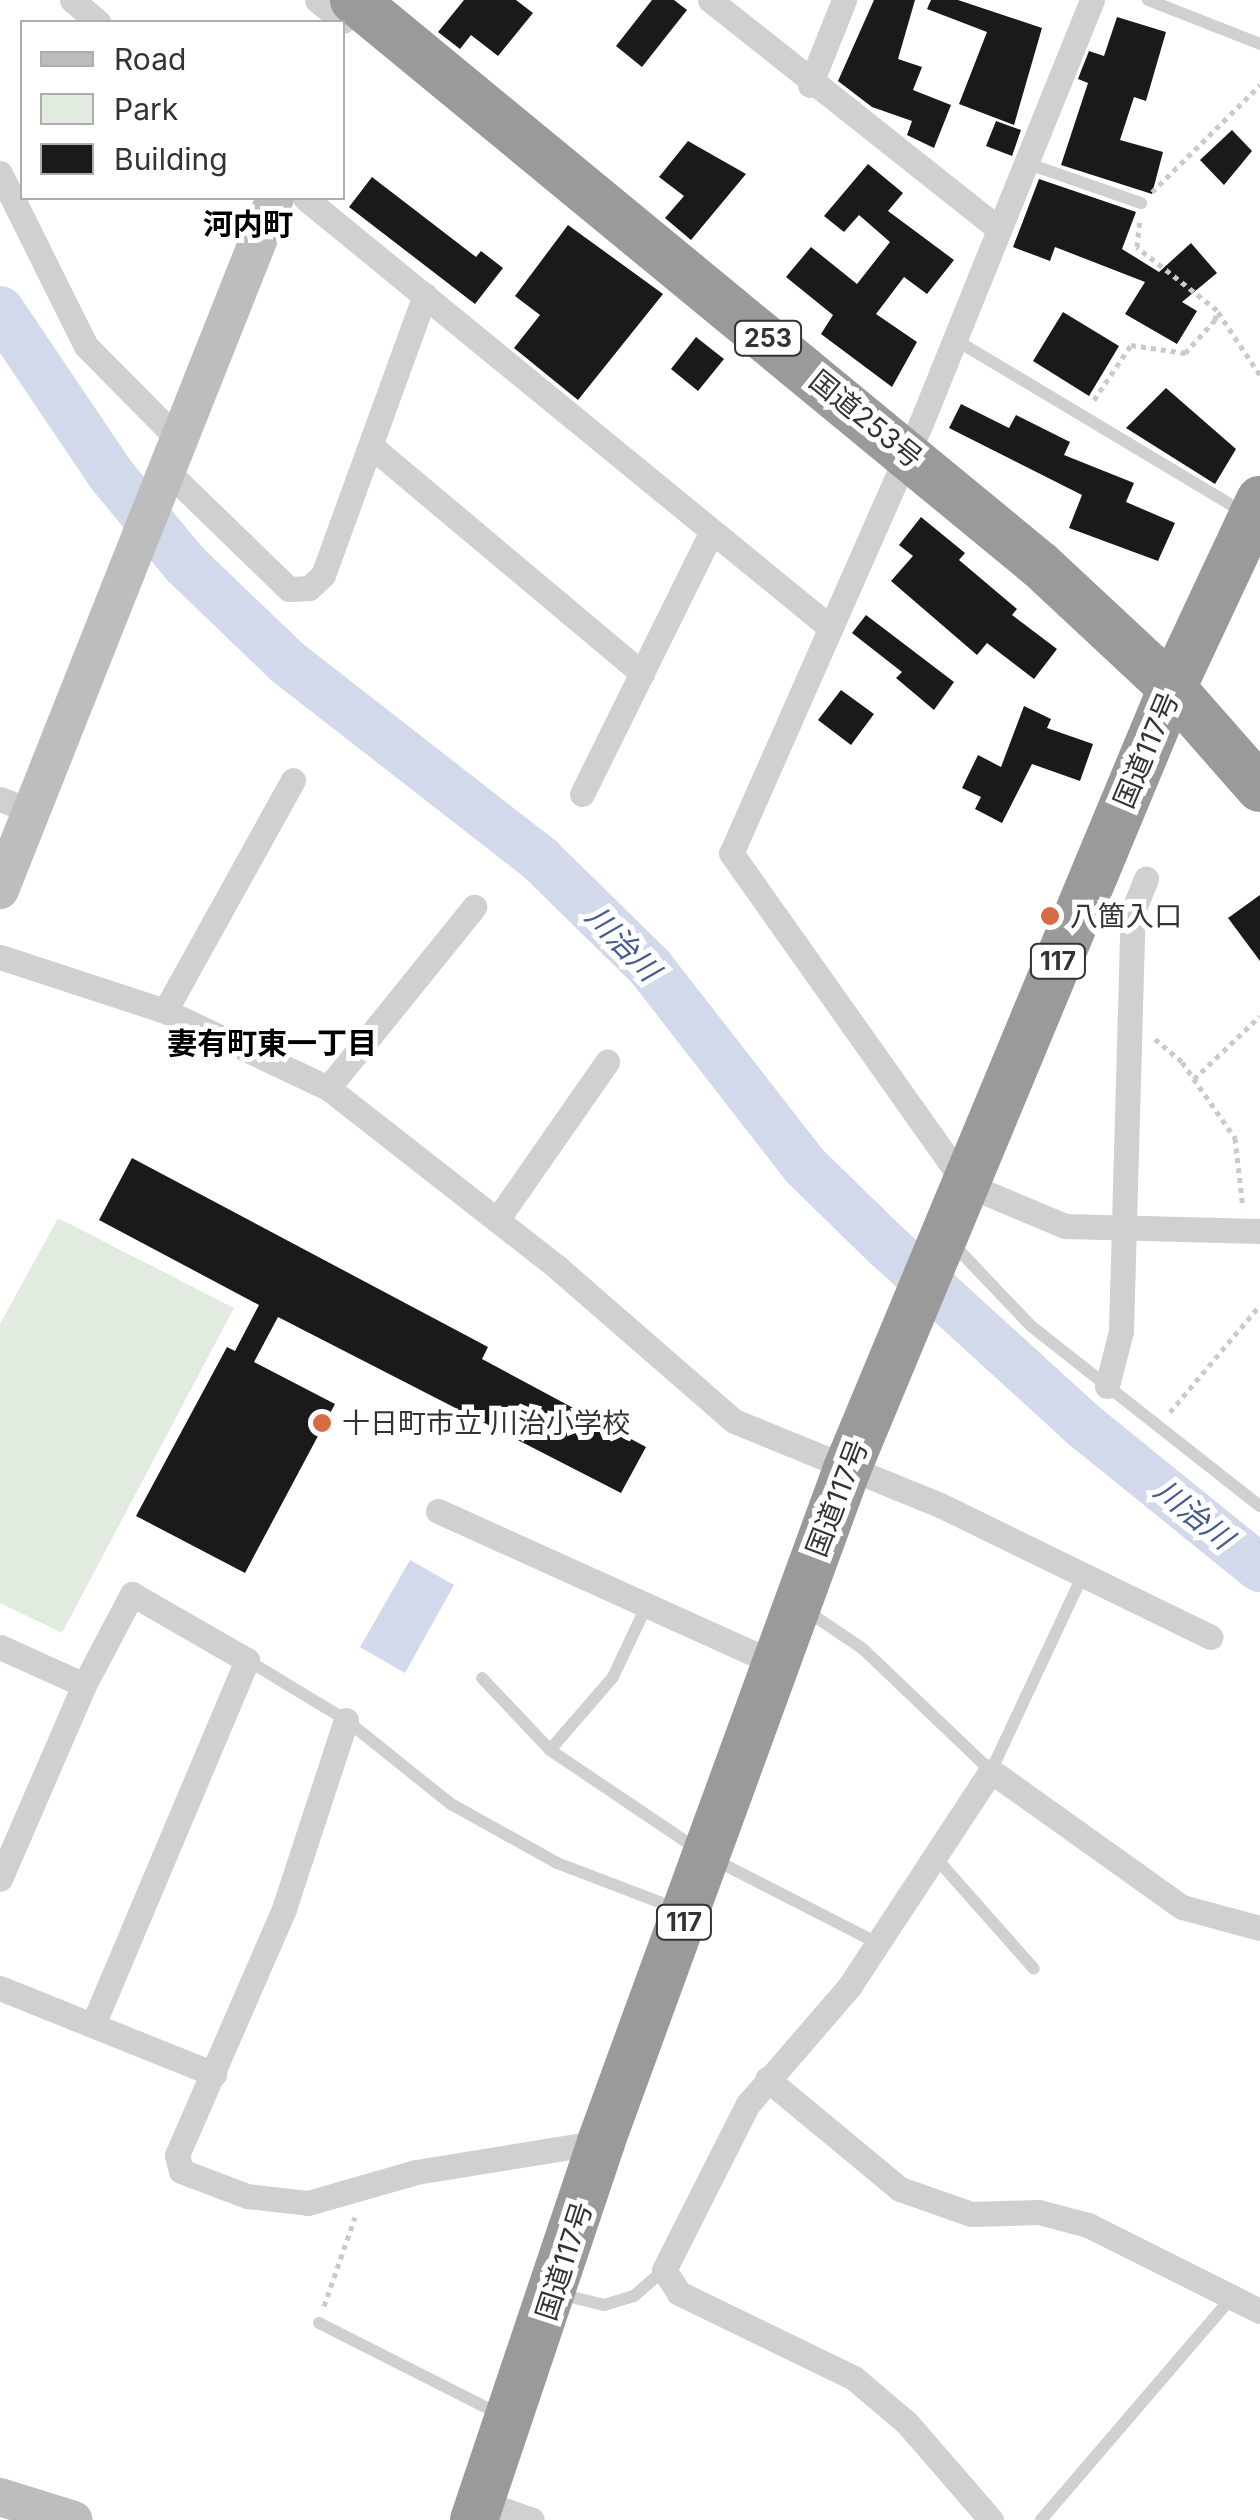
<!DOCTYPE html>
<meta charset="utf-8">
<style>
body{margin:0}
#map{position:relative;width:1260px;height:2520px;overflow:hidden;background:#fff;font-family:Inter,"Noto Sans JP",sans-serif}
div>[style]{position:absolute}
.green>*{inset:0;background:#e2ebe0}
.water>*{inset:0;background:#d1d9eb}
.river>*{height:48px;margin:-24px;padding:0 24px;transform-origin:24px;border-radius:24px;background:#d1d9eb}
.building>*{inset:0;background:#1a1a1a}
.path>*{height:5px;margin-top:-2.5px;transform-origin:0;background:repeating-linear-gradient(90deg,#cacaca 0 5px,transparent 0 10px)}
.lane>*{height:12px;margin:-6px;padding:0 6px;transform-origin:6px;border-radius:6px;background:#d0d0d0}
.street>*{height:25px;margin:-12.5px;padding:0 12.5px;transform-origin:12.5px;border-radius:12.5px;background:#d0d0d0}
.secondary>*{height:38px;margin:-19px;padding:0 19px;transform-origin:19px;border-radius:19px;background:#bdbdbd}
.highway>*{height:48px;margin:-24px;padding:0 24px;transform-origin:24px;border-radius:24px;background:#9a9a9a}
.dots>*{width:28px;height:28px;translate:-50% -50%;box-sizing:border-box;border:5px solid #fff;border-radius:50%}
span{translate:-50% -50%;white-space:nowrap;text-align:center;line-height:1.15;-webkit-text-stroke:10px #fff;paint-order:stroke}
.shield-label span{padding:2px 8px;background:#fff;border:2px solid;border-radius:8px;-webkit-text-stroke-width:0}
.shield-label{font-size:25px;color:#333;font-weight:700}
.street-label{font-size:28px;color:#333}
.poi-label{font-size:28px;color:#333}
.left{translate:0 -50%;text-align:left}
.neighbourhood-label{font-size:30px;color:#000;font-weight:700}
.water-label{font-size:30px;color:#465c8f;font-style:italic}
.legend{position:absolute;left:20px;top:20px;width:325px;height:180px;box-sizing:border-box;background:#fff;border:2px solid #adadad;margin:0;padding:12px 18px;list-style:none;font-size:30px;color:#333}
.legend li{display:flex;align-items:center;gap:20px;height:50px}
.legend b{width:50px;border:2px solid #adadad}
</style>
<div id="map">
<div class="green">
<i style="clip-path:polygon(58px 1218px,234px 1308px,62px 1633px,0 1603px,0 1324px)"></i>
</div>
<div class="water">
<i style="clip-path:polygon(410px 1560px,454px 1585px,405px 1673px,360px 1647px)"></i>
</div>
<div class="river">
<i style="left:0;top:310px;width:200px;rotate:56deg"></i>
<i style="left:112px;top:476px;width:116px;rotate:50.3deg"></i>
<i style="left:186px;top:565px;width:140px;rotate:43.8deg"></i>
<i style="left:287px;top:662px;width:322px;rotate:37.9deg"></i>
<i style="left:541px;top:860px;width:153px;rotate:44.5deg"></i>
<i style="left:650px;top:967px;width:252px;rotate:52.1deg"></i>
<i style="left:805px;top:1166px;width:112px;rotate:44.3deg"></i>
<i style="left:885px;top:1244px;width:267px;rotate:42.4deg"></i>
<i style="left:1082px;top:1424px;width:229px;rotate:39deg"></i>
</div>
<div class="building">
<i style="clip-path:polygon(464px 0,516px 0,533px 13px,498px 56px,471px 35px,460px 49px,438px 32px)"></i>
<i style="clip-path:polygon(652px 0,674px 0,687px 10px,642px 67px,616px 46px)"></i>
<i style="clip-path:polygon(874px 0,915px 0,898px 59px,922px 67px,913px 90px,951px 105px,934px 148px,907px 135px,912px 121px,872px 107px,838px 81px)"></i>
<i style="clip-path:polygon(931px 0,958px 0,1042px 28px,1014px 125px,959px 104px,987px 32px,927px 9px)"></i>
<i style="clip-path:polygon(1117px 17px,1166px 32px,1146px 101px,1134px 97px,1120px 140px,1163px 152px,1152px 194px,1061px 165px,1088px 83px,1078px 79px,1081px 71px,1089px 51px,1104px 56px)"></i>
<i style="clip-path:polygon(996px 121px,1021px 130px,1012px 156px,986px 146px)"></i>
<i style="clip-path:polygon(1232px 130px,1252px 151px,1224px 185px,1200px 160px)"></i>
<i style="clip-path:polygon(688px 141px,746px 174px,691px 240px,665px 218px,684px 196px,659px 177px)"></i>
<i style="clip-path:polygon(868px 164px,903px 193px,888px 211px,954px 260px,927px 294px,904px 277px,876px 314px,917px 342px,892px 387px,821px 334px,833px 315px,786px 277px,811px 247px,857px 284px,890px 242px,859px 215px,844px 232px,824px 216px)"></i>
<i style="clip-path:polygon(372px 177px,476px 257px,481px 251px,503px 268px,475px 304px,349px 207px)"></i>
<i style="clip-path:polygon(1039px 179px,1136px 212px,1122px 249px,1159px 272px,1191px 243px,1217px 273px,1182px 302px,1197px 311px,1177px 344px,1125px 314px,1145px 282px,1055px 247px,1050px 261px,1013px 247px)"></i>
<i style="clip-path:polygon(568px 225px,663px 294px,578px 400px,514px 348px,540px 315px,515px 296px)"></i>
<i style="clip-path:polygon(1063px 312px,1119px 346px,1089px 396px,1033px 361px)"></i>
<i style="clip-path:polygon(696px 337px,724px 359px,698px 391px,671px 369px)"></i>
<i style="clip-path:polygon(1166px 388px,1236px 449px,1215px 484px,1126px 428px)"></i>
<i style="clip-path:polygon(961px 404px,1009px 428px,1016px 415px,1070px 442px,1064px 455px,1134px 483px,1126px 502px,1175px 523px,1158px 561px,1069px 528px,1082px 495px,949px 428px)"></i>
<i style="clip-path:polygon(921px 517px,965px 553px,959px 560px,1017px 609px,1012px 615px,1057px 649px,1034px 679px,987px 643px,977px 655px,891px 581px,913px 556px,899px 545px)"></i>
<i style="clip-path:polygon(866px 615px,954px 682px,934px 710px,896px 678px,902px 672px,852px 633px)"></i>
<i style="clip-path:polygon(841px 690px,874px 714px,851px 745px,818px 720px)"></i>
<i style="clip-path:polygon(1024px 706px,1051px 719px,1047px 728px,1093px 744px,1080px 781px,1032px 764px,1002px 823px,975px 809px,981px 797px,962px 788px,978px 755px,1001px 767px)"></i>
<i style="clip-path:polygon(1260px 895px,1260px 961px,1228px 918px)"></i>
<i style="clip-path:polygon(132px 1158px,488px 1347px,482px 1359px,646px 1447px,621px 1493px,278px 1317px,254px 1362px,335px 1404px,245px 1573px,136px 1516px,227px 1347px,235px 1351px,259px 1305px,99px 1220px)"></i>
</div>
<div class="path">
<i style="left:1152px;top:192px;width:152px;rotate:-44.7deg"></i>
<i style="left:1218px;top:312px;width:76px;rotate:56.3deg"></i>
<i style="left:1094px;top:400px;width:66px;rotate:-56.1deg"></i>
<i style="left:1131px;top:345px;width:55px;rotate:8.4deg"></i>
<i style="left:1185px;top:353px;width:45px;rotate:-47.7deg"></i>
<i style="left:1215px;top:320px;width:10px;rotate:-79deg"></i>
<i style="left:1217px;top:310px;width:102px;rotate:-141.8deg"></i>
<i style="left:1137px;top:247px;width:29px;rotate:-84deg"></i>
<i style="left:1155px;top:1039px;width:35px;rotate:40deg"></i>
<i style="left:1182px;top:1062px;width:93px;rotate:55.1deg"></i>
<i style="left:1235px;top:1138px;width:70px;rotate:83.5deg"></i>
<i style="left:1194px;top:1079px;width:91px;rotate:-43.7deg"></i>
<i style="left:1170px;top:1412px;width:140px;rotate:-49.9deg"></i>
<i style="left:324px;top:2306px;width:94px;rotate:-70.8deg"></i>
</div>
<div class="lane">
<i style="left:1148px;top:0;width:120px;rotate:21.4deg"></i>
<i style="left:1026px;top:163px;width:122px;rotate:19.2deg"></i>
<i style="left:954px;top:339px;width:339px;rotate:30.9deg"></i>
<i style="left:951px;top:1242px;width:116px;rotate:46.4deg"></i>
<i style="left:1031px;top:1326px;width:291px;rotate:38.2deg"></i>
<i style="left:804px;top:1609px;width:71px;rotate:34.1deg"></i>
<i style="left:863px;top:1649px;width:177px;rotate:43.6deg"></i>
<i style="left:991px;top:1771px;width:214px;rotate:-64.9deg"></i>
<i style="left:247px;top:1660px;width:116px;rotate:31.2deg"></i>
<i style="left:346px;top:1720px;width:134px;rotate:38.7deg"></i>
<i style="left:451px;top:1804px;width:121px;rotate:29.1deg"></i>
<i style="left:557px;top:1863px;width:126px;rotate:20.9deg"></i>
<i style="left:482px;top:1678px;width:99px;rotate:46.6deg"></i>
<i style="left:550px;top:1750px;width:179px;rotate:34deg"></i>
<i style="left:550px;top:1750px;width:96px;rotate:-49.2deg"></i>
<i style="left:613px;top:1677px;width:77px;rotate:-64.8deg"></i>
<i style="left:935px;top:1857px;width:149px;rotate:48.5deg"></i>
<i style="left:715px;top:1860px;width:182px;rotate:27.1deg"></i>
<i style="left:559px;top:2294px;width:46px;rotate:13.7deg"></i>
<i style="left:604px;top:2305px;width:31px;rotate:-17deg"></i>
<i style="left:634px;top:2296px;width:40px;rotate:-41deg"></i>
<i style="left:319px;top:2323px;width:202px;rotate:26.8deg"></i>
<i style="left:1041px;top:2520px;width:294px;rotate:-49.4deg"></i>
</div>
<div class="street">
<i style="left:72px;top:0;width:34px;rotate:40deg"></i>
<i style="left:317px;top:0;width:33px;rotate:39deg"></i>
<i style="left:710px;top:0;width:369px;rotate:38.4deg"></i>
<i style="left:1092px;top:0;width:456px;rotate:112deg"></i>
<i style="left:921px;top:423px;width:470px;rotate:113.8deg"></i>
<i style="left:731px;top:853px;width:405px;rotate:54.7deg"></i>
<i style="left:965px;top:1184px;width:108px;rotate:22.8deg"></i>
<i style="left:1065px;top:1226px;width:195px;rotate:1.5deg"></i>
<i style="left:810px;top:85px;width:92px;rotate:-68.2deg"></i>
<i style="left:0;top:173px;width:193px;rotate:63.6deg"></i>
<i style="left:86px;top:346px;width:131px;rotate:45.3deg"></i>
<i style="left:305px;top:198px;width:674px;rotate:39.28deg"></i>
<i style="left:371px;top:446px;width:354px;rotate:40deg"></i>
<i style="left:166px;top:470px;width:171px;rotate:44.1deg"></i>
<i style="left:289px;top:589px;width:20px;rotate:-3deg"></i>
<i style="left:309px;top:588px;width:19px;rotate:-43deg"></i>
<i style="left:323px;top:575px;width:298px;rotate:-70deg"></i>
<i style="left:582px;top:794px;width:293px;rotate:-63.7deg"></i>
<i style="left:0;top:799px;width:31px;rotate:21deg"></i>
<i style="left:0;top:957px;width:174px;rotate:18.1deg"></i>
<i style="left:165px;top:1011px;width:180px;rotate:25.3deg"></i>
<i style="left:328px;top:1088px;width:292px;rotate:38deg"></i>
<i style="left:558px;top:1268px;width:233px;rotate:41deg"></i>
<i style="left:734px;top:1421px;width:222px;rotate:22.2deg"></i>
<i style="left:940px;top:1505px;width:301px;rotate:26deg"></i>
<i style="left:165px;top:1011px;width:264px;rotate:-61deg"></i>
<i style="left:328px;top:1088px;width:233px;rotate:-51.1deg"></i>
<i style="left:497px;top:1220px;width:193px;rotate:-55.2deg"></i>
<i style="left:1107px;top:1386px;width:57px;rotate:-75.7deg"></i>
<i style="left:1121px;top:1331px;width:420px;rotate:-88.4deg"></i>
<i style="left:1133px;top:911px;width:35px;rotate:-68deg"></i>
<i style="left:438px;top:1511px;width:369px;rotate:24.3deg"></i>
<i style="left:0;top:1647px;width:92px;rotate:24.3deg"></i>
<i style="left:84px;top:1685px;width:211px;rotate:113.4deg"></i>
<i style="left:84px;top:1685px;width:103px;rotate:-62.2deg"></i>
<i style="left:132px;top:1594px;width:133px;rotate:29.9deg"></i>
<i style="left:247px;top:1660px;width:396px;rotate:112.9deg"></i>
<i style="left:346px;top:1720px;width:199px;rotate:108.2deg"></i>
<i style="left:284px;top:1909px;width:268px;rotate:113.5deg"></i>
<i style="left:177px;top:2155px;width:16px;rotate:76deg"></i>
<i style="left:181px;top:2171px;width:71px;rotate:20.7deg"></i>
<i style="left:247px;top:2196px;width:61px;rotate:6.5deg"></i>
<i style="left:308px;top:2203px;width:112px;rotate:-16deg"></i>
<i style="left:416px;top:2172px;width:187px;rotate:-9.2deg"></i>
<i style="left:0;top:1988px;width:231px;rotate:21.9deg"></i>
<i style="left:767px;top:2079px;width:173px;rotate:39.6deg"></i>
<i style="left:900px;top:2189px;width:75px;rotate:19.4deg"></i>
<i style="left:971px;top:2214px;width:68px;rotate:-1.7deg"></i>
<i style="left:1039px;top:2212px;width:51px;rotate:14.9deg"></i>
<i style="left:1088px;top:2225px;width:192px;rotate:26.6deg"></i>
<i style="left:479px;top:2501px;width:56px;rotate:19.7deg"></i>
<i style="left:991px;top:2520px;width:128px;rotate:-130.9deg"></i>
<i style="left:907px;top:2423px;width:70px;rotate:-139.7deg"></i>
<i style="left:854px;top:2378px;width:195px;rotate:-154.1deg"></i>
<i style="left:679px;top:2293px;width:27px;rotate:-123deg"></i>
<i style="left:664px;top:2270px;width:186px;rotate:-63.2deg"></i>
<i style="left:748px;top:2104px;width:155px;rotate:-49.2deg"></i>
<i style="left:849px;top:1987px;width:258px;rotate:-56.7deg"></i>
<i style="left:991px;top:1771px;width:234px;rotate:35.5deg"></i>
<i style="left:1182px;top:1907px;width:81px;rotate:15.1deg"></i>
</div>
<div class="secondary">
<i style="left:0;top:890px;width:745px;rotate:-68.33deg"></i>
<i style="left:0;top:2497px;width:77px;rotate:17.3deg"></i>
</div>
<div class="highway">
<i style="left:354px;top:0;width:889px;rotate:39.48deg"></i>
<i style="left:1040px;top:565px;width:180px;rotate:43deg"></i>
<i style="left:1172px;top:688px;width:133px;rotate:48.7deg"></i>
<i style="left:474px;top:2520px;width:399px;rotate:-71.4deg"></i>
<i style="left:601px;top:2142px;width:717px;rotate:-69.92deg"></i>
<i style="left:847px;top:1469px;width:846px;rotate:-67.41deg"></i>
<i style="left:1172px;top:688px;width:208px;rotate:-64.9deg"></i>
</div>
<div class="dots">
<i style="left:1050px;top:916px;background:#d86a46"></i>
<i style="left:322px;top:1423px;background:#d86a46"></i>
</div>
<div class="shield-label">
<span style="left:768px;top:338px">253</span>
<span style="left:1058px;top:961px">117</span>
<span style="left:684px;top:1922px">117</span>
</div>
<div class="street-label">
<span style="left:866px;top:419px;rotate:39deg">国道253号</span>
<span style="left:1146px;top:750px;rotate:-67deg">国道117号</span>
<span style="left:837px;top:1498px;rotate:-69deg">国道117号</span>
<span style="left:564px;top:2261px;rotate:-72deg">国道117号</span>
</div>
<div class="poi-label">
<span class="left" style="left:1070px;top:916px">八箇入口</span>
<span class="left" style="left:342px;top:1423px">十日町市立 川治小学校</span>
</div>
<div class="neighbourhood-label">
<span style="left:248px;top:224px">河内町</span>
<span style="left:272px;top:1043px">妻有町東一丁目</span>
</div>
<div class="water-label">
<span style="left:623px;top:943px;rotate:46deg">川治川</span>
<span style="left:1194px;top:1514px;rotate:39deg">川治川</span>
</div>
<ul class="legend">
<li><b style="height:12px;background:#bdbdbd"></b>Road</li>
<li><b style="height:28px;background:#e2ebe0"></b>Park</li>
<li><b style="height:28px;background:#1a1a1a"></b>Building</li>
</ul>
</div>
